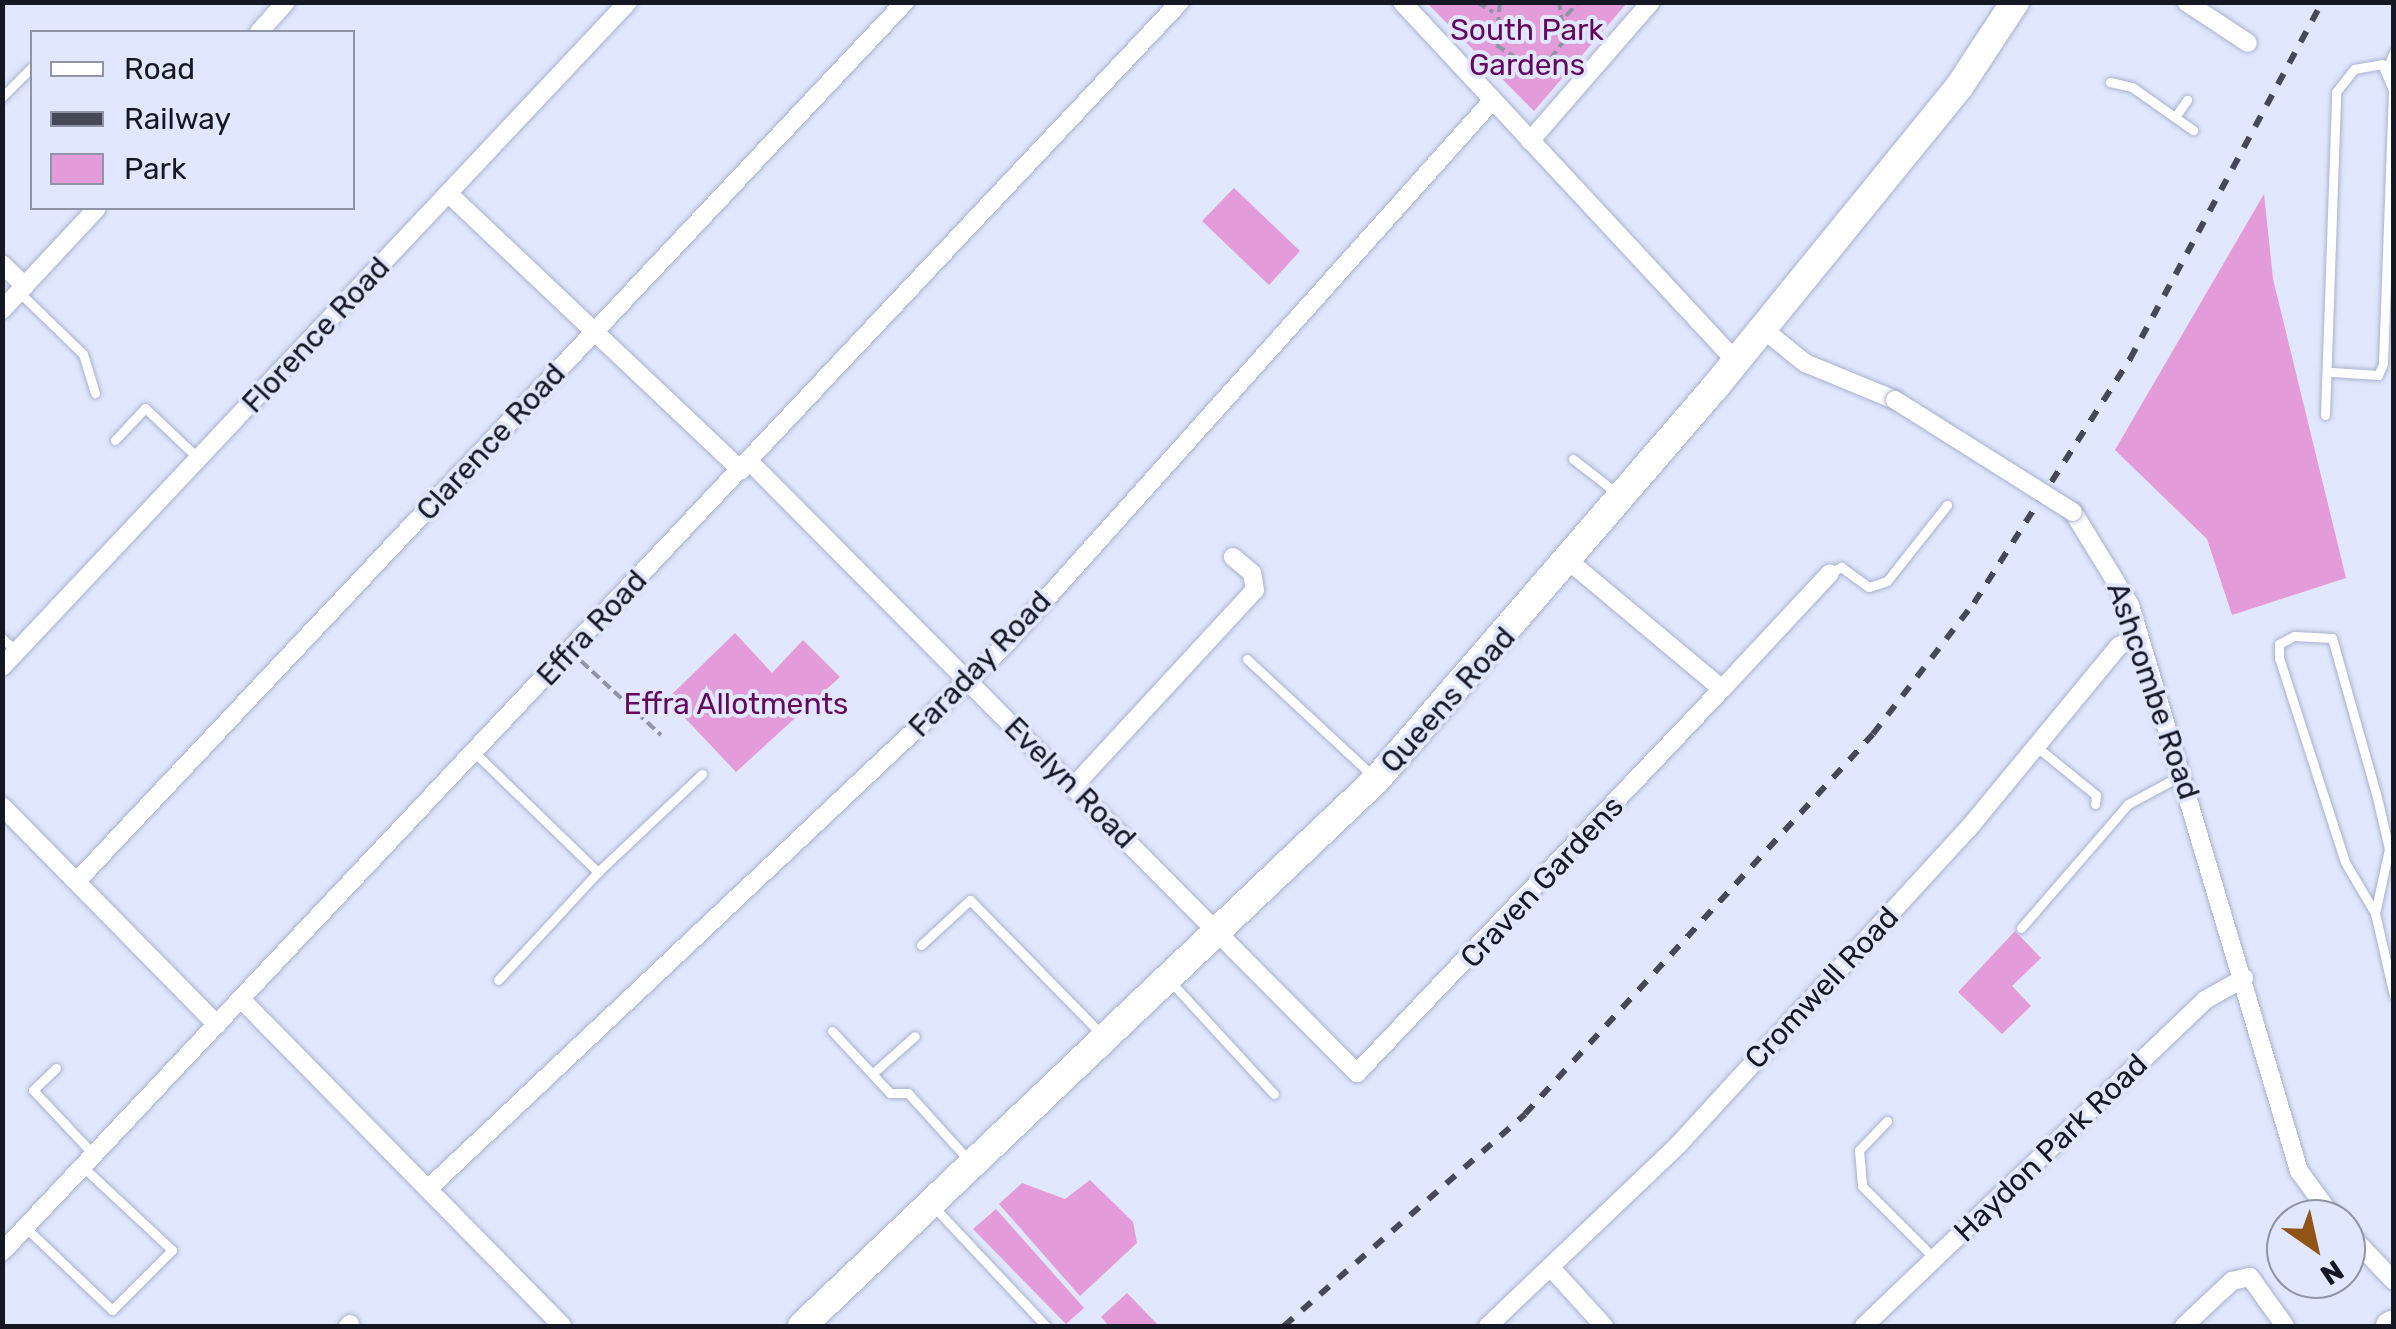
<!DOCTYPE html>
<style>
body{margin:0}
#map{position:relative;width:2396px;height:1329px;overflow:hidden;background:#e0e7fe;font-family:Rubik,sans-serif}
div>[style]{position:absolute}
.green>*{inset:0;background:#e39bda}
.path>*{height:4px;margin-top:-2px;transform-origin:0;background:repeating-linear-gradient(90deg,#8f95a6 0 10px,transparent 0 15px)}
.roads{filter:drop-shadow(0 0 2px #a9b1cd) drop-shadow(0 0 2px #a9b1cd)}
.lane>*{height:9px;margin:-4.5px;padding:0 4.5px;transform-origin:4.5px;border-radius:4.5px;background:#fff}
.street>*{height:18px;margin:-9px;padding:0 9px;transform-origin:9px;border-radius:9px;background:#fff}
.secondary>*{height:28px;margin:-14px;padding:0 14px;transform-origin:14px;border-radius:14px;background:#fff}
.rail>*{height:6px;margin-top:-3px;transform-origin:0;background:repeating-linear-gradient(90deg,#454956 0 12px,transparent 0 24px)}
.bridges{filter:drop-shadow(0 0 2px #a9b1cd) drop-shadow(0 0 2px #a9b1cd)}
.street-bridge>*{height:18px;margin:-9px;padding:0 9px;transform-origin:9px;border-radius:9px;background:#fff}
span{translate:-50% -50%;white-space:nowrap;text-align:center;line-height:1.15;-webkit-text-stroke:8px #e0e7fe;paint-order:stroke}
.park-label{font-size:30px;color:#64065e}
.street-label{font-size:30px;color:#151822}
.frame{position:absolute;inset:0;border:5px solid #151822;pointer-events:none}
.legend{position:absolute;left:30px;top:30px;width:325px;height:180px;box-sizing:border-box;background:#e0e7fe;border:2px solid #8f94a6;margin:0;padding:12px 18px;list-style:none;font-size:30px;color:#151822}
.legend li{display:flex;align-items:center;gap:20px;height:50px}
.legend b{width:50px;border:2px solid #8f94a6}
.north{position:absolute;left:2266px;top:1199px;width:100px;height:100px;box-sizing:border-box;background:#e0e7fe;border:2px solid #8f94a6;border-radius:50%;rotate:146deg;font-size:28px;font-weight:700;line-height:40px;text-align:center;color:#151822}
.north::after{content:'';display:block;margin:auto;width:35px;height:45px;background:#915316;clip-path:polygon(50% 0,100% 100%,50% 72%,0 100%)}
</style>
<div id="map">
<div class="green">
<i style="clip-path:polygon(1427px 3px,1627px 3px,1534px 111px)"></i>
<i style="clip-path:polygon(1234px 188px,1300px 251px,1269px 285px,1202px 221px)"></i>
<i style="clip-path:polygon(2264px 194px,2273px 279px,2346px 578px,2232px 615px,2207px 539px,2115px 450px)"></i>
<i style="clip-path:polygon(735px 633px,772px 673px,803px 640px,840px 677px,736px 772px,667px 699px)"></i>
<i style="clip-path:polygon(2015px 931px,2041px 958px,2012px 986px,2031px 1006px,2002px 1034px,1958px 992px)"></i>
<i style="clip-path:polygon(1090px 1180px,1133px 1222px,1137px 1243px,1080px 1296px,999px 1204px,1022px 1183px,1065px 1199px)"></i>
<i style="clip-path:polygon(996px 1209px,1084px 1308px,1066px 1324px,973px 1229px)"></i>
<i style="clip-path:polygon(1127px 1293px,1159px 1326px,1109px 1326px,1101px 1317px)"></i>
</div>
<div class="path">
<i style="left:1477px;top:2px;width:19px;rotate:32deg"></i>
<i style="left:1500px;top:2px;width:43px;rotate:95.3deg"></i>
<i style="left:1496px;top:45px;width:36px;rotate:32deg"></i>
<i style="left:1526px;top:64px;width:25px;rotate:-12deg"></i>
<i style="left:1550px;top:59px;width:24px;rotate:-52deg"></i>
<i style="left:1565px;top:40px;width:38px;rotate:-99deg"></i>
<i style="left:1566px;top:16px;width:18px;rotate:-49deg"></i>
<i style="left:581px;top:661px;width:109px;rotate:42.8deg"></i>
</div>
<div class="roads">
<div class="lane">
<i style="left:2387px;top:69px;width:18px;rotate:-68deg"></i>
<i style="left:2110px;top:82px;width:23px;rotate:13deg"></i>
<i style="left:2132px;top:87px;width:75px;rotate:35.2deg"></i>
<i style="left:2px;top:97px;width:42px;rotate:-45deg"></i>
<i style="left:2175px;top:117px;width:21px;rotate:-55deg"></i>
<i style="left:19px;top:292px;width:89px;rotate:44.1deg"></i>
<i style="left:83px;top:354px;width:41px;rotate:72.9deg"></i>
<i style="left:2325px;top:415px;width:323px;rotate:-88deg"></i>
<i style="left:2336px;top:92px;width:29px;rotate:-52deg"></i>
<i style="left:2354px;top:69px;width:28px;rotate:-10deg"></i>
<i style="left:2382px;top:64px;width:28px;rotate:67deg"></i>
<i style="left:2393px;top:90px;width:274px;rotate:92.1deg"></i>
<i style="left:2383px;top:364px;width:12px;rotate:114deg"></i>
<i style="left:2378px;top:375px;width:46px;rotate:-176.3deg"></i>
<i style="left:115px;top:440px;width:44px;rotate:-46.8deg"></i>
<i style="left:145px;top:408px;width:74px;rotate:43.4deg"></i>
<i style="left:1573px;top:459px;width:57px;rotate:37.9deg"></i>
<i style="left:1830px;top:573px;width:13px;rotate:-29deg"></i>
<i style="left:1841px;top:567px;width:34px;rotate:36deg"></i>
<i style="left:1869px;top:587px;width:19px;rotate:-18deg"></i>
<i style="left:1887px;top:581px;width:97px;rotate:-51.7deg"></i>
<i style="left:2px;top:638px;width:21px;rotate:43deg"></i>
<i style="left:1247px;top:659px;width:172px;rotate:42.9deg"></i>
<i style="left:2038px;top:748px;width:75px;rotate:39deg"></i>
<i style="left:2096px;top:795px;width:9px;rotate:96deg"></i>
<i style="left:474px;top:752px;width:173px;rotate:44.1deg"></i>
<i style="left:598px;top:872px;width:147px;rotate:132.8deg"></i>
<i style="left:598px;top:872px;width:143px;rotate:-43.3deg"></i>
<i style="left:2375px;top:913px;width:59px;rotate:-120.5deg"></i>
<i style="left:2345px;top:862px;width:214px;rotate:-107.9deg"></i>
<i style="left:2279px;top:658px;width:14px;rotate:-90deg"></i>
<i style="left:2279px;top:644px;width:17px;rotate:-28deg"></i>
<i style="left:2294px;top:636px;width:38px;rotate:3deg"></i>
<i style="left:2332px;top:638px;width:161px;rotate:74.2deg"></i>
<i style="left:2376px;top:793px;width:57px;rotate:76.9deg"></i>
<i style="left:2389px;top:849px;width:66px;rotate:102.3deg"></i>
<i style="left:2375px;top:913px;width:85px;rotate:77.1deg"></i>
<i style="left:2021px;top:928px;width:164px;rotate:-49.2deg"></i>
<i style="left:2128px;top:804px;width:59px;rotate:-28.3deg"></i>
<i style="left:921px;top:945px;width:67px;rotate:-42.6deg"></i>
<i style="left:970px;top:900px;width:190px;rotate:45.6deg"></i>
<i style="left:1171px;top:982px;width:152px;rotate:47.4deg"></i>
<i style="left:832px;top:1031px;width:85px;rotate:46.9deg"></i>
<i style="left:890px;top:1093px;width:18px"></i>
<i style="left:908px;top:1093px;width:94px;rotate:48deg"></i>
<i style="left:56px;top:1068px;width:32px;rotate:136deg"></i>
<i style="left:33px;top:1090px;width:89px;rotate:46.8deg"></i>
<i style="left:872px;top:1074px;width:57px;rotate:-41.5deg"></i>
<i style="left:1887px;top:1121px;width:40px;rotate:134deg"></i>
<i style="left:1859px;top:1150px;width:36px;rotate:85deg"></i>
<i style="left:1862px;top:1186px;width:103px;rotate:45deg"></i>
<i style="left:935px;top:1208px;width:162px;rotate:46.8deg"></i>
<i style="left:26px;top:1228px;width:119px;rotate:43.6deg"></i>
<i style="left:112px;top:1310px;width:85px;rotate:-45deg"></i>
<i style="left:172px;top:1250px;width:122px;rotate:-137deg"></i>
</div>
<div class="street">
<i style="left:1402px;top:2px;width:491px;rotate:47.1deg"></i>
<i style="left:2186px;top:2px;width:74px;rotate:33.5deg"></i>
<i style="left:259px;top:32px;width:40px;rotate:-48deg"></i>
<i style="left:1530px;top:141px;width:184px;rotate:-49deg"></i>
<i style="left:449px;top:194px;width:402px;rotate:43.4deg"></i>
<i style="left:2px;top:264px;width:32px;rotate:44deg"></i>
<i style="left:2px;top:310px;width:139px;rotate:-47deg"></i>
<i style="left:1763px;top:329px;width:54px;rotate:39deg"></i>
<i style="left:1805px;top:363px;width:97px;rotate:22.3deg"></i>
<i style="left:749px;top:461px;width:863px;rotate:45.19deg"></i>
<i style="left:1357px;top:1073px;width:530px;rotate:-46.45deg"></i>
<i style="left:1722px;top:689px;width:199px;rotate:-140.1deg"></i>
<i style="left:2073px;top:512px;width:109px;rotate:58.5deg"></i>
<i style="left:2130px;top:605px;width:591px;rotate:73.38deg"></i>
<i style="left:2299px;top:1171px;width:59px;rotate:53.9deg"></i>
<i style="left:2px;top:667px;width:913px;rotate:-46.73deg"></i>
<i style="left:1722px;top:689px;width:158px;rotate:-47deg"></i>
<i style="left:1073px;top:787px;width:268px;rotate:-47.3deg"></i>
<i style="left:1255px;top:590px;width:17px;rotate:-100deg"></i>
<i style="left:1252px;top:573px;width:25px;rotate:-140deg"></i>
<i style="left:2px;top:806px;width:307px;rotate:45.5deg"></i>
<i style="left:77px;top:881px;width:1208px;rotate:-46.71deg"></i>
<i style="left:241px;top:999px;width:458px;rotate:45.5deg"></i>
<i style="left:429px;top:1188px;width:789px;rotate:-43.3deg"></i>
<i style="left:1003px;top:647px;width:733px;rotate:-48.15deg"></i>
<i style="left:2346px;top:1231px;width:69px;rotate:46.2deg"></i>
<i style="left:2px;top:1252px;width:1718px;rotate:-46.7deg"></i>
<i style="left:1553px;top:1270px;width:76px;rotate:47.7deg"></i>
<i style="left:348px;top:1326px;width:3px;rotate:-45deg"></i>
<i style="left:1488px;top:1326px;width:264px;rotate:-43.6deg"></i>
<i style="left:1679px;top:1144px;width:427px;rotate:-47.5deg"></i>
<i style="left:1968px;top:829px;width:237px;rotate:-50.5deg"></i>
<i style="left:2119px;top:646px;width:23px;rotate:-29deg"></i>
<i style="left:1864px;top:1326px;width:472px;rotate:-43.7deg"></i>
<i style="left:2205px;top:1000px;width:45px;rotate:-29.4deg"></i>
<i style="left:2184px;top:1326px;width:66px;rotate:-43.2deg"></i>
<i style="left:2232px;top:1281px;width:18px;rotate:-13deg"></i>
<i style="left:2250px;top:1277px;width:60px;rotate:54.5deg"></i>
</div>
<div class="secondary">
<i style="left:802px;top:1326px;width:794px;rotate:-43.57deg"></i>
<i style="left:1377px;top:779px;width:519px;rotate:-49.22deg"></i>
<i style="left:1716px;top:386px;width:385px;rotate:-50.9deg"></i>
<i style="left:1959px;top:87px;width:102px;rotate:-56.6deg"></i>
<i style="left:2390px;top:1326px;width:4px;rotate:-27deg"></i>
</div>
</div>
<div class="rail">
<i style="left:1284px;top:1326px;width:321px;rotate:-41.3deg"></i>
<i style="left:1525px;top:1114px;width:515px;rotate:-47.52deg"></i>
<i style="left:1873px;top:734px;width:165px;rotate:-52.4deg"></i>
<i style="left:1974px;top:603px;width:290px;rotate:-57.4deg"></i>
<i style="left:2130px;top:359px;width:405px;rotate:-61.7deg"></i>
</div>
<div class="bridges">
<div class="street-bridge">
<i style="left:1895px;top:400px;width:210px;rotate:32.2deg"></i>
</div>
</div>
<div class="park-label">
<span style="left:1527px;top:47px">South Park<br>Gardens</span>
<span style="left:736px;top:704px">Effra Allotments</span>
</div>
<div class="street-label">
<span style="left:316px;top:335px;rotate:-47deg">Florence Road</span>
<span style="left:491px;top:442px;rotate:-47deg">Clarence Road</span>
<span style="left:592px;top:628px;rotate:-47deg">Effra Road</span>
<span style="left:980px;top:664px;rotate:-46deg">Faraday Road</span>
<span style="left:2153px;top:691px;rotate:71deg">Ashcombe Road</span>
<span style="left:1448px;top:700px;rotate:-48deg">Queens Road</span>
<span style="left:1070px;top:783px;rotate:45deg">Evelyn Road</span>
<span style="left:1542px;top:882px;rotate:-47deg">Craven Gardens</span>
<span style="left:1822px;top:988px;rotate:-47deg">Cromwell Road</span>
<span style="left:2051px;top:1148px;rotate:-44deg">Haydon Park Road</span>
</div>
<div class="frame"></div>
<ul class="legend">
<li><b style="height:12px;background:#fff"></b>Road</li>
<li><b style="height:12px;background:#454956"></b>Railway</li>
<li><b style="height:28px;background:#e39bda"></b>Park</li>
</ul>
<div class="north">N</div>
</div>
